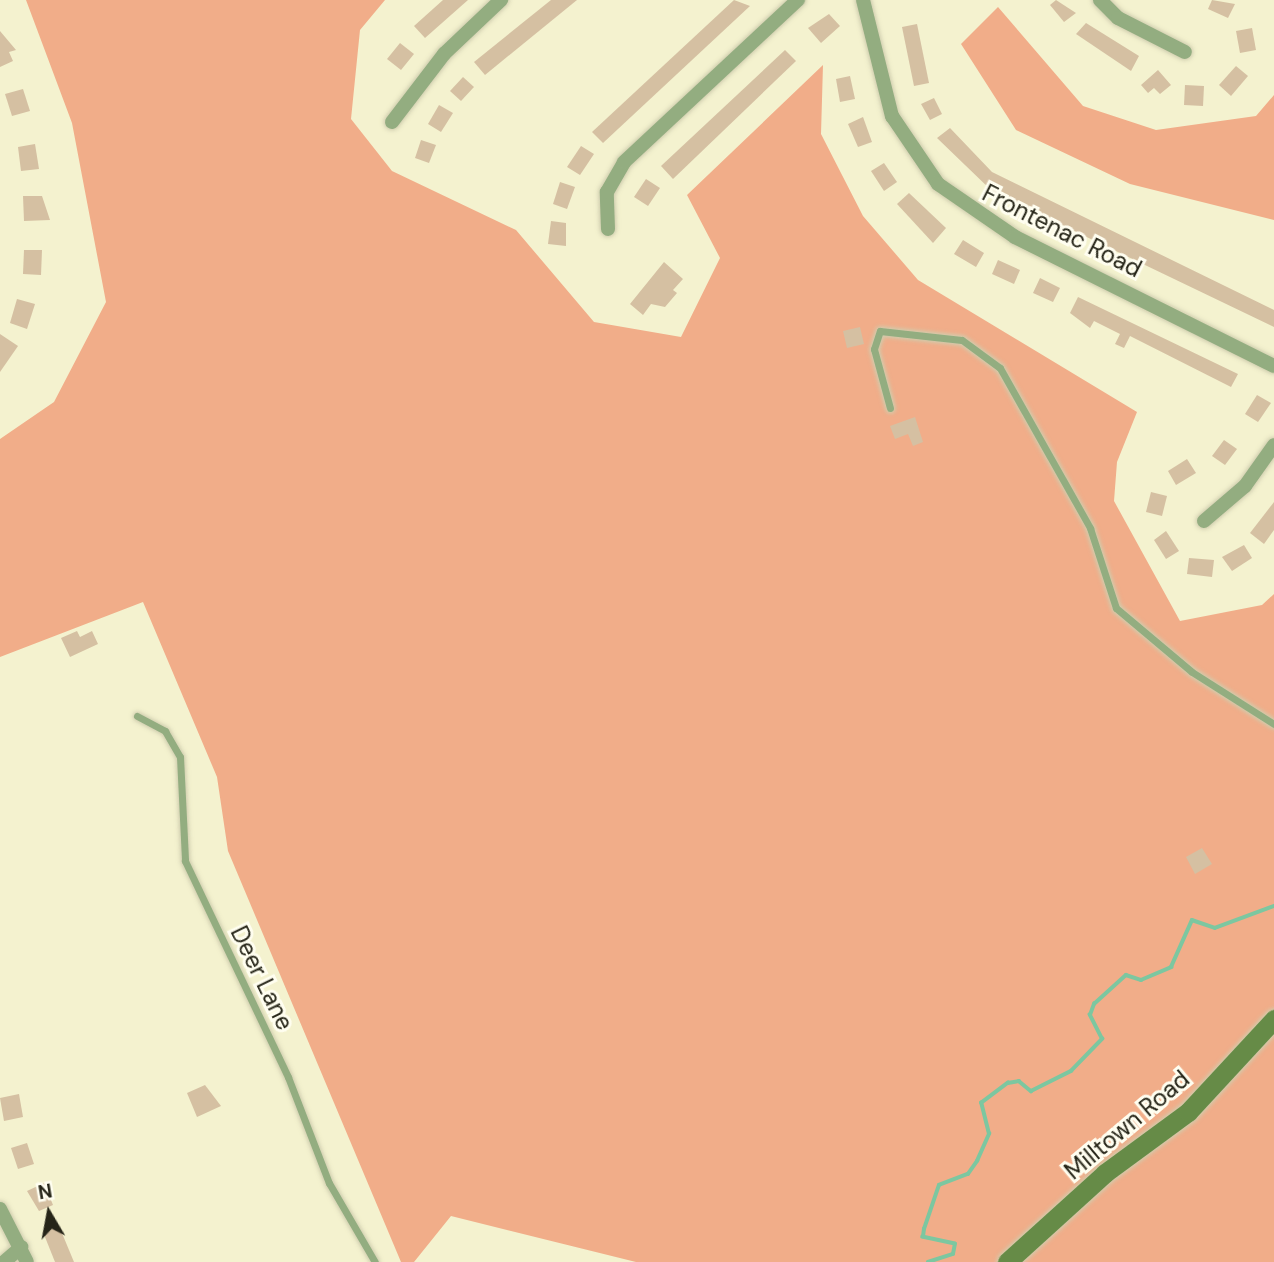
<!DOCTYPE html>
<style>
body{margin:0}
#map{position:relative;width:1274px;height:1262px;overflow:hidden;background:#f4f2cf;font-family:"DM Sans",sans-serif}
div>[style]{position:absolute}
.forest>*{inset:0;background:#f1ad89}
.stream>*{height:3.5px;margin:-1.75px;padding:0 1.75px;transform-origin:1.75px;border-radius:1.75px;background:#7cc7a0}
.building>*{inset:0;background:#d5c0a2}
.roads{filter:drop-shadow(0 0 2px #cfcdae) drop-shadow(0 0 2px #cfcdae)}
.lane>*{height:7px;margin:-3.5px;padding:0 3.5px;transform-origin:3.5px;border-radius:3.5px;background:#93ad80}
.street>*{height:14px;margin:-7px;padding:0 7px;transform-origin:7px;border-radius:7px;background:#93ad80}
.secondary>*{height:19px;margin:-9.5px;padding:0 9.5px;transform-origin:9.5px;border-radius:9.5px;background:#668b47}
span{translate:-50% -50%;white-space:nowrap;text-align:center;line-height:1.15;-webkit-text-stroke:6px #fffef0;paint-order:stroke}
.street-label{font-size:24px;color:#262518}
.north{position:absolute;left:14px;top:1178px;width:70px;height:70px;-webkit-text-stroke:5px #fffef0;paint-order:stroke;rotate:350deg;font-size:19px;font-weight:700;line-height:28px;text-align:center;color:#262518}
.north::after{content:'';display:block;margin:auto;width:24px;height:32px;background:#262518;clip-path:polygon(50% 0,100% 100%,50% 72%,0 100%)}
</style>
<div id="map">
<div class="forest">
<i style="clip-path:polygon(26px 0,385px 0,360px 30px,351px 119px,392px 171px,516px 230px,594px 322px,681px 337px,720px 258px,687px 195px,823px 65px,821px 134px,863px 216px,918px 280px,1137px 412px,1117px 462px,1114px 501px,1180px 621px,1262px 605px,1274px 594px,1274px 1262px,636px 1262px,451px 1216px,414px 1262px,401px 1262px,228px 851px,217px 777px,143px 602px,0 657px,0 439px,54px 402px,106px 302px,72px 123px)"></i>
<i style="clip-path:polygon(998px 7px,1083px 106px,1156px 130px,1256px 116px,1274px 95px,1274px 220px,1130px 184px,1016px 130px,961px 44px)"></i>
</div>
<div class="stream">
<i style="left:928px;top:1262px;width:26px;rotate:-18deg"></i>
<i style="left:953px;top:1254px;width:10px;rotate:-79deg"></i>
<i style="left:955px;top:1244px;width:33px;rotate:-168deg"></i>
<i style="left:923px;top:1237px;width:8px;rotate:-83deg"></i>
<i style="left:924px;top:1229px;width:46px;rotate:-71.2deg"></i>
<i style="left:939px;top:1185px;width:31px;rotate:-21deg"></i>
<i style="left:968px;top:1174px;width:16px;rotate:-55deg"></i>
<i style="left:977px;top:1161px;width:30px;rotate:-66deg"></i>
<i style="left:989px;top:1134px;width:32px;rotate:-104deg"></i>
<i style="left:981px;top:1103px;width:34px;rotate:-37deg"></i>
<i style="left:1008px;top:1083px;width:11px;rotate:-10deg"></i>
<i style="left:1019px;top:1081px;width:16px;rotate:40deg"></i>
<i style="left:1031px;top:1091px;width:45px;rotate:-26.6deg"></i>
<i style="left:1071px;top:1071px;width:45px;rotate:-45.9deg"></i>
<i style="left:1102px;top:1039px;width:27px;rotate:-117deg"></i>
<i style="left:1090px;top:1015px;width:12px;rotate:-70deg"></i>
<i style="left:1094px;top:1004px;width:43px;rotate:-42.2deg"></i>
<i style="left:1126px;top:975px;width:16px;rotate:18deg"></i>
<i style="left:1141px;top:980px;width:33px;rotate:-23deg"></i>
<i style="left:1171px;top:967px;width:51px;rotate:-65.9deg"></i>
<i style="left:1192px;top:920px;width:24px;rotate:19deg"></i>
<i style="left:1215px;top:928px;width:63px;rotate:-20.4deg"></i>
</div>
<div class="building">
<i style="clip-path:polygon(443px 0,468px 0,425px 38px,414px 26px)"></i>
<i style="clip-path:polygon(551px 0,577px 0,485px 75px,474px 62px)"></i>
<i style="clip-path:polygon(734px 0,750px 6px,603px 143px,592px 132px)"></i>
<i style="clip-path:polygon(1056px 0,1076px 13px,1064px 22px,1050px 5px)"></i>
<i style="clip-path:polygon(1212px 0,1235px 4px,1228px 18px,1208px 9px)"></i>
<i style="clip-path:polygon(829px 14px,840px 26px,821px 43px,808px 28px)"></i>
<i style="clip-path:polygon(1086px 23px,1139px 56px,1131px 71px,1076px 34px)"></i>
<i style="clip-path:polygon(917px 24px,929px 83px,914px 86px,902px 27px)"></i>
<i style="clip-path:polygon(1252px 28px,1256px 50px,1240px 53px,1236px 31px)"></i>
<i style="clip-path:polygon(0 31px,16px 50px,9px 52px,13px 61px,0 67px)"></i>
<i style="clip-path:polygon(400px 43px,414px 54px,401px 70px,387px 59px)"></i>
<i style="clip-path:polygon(785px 50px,796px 61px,673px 179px,661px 166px)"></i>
<i style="clip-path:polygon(1236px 66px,1248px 76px,1231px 96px,1219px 85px)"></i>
<i style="clip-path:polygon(1158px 70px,1171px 85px,1160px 94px,1154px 88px,1148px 93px,1141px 85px)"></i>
<i style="clip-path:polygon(850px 76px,855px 99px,840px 102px,836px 79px)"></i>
<i style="clip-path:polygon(463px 77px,474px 87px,461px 101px,450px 91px)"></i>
<i style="clip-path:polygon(1185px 85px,1204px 86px,1203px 106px,1184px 105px)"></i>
<i style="clip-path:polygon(23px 89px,30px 111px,12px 116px,5px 94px)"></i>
<i style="clip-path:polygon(934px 98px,942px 114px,930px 120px,921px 104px)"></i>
<i style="clip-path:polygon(439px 105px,453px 113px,441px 132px,428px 124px)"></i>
<i style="clip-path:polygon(863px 117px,872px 142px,858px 147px,848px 124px)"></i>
<i style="clip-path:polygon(950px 128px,992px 172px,1274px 310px,1274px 327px,993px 192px,937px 138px)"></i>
<i style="clip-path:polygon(421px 140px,436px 145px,429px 163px,415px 158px)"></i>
<i style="clip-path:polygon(35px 144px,39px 169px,21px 171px,18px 147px)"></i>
<i style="clip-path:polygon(581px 146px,594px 154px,580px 175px,567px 167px)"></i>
<i style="clip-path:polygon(884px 163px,897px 182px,884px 191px,871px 171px)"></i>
<i style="clip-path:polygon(646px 179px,660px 188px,648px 206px,634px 197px)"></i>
<i style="clip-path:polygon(560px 182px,575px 187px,567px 209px,553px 204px)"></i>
<i style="clip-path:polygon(909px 193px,946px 228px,933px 243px,897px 204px)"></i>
<i style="clip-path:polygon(23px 196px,42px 196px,50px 220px,24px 221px)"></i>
<i style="clip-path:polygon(551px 221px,566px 223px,566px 246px,548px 244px)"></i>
<i style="clip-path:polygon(963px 240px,984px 253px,976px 267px,954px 254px)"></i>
<i style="clip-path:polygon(24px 250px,42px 250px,41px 275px,23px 274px)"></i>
<i style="clip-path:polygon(998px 260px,1020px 270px,1014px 284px,992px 274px)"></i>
<i style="clip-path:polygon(664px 262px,683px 279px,673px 290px,677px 293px,665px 307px,651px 304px,643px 315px,630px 304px)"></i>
<i style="clip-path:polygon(1040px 278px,1060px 288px,1053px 302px,1033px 293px)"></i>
<i style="clip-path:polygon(1078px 297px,1238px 374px,1231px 387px,1130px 336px,1124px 348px,1115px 344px,1120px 334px,1094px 321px,1090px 328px,1070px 313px)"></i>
<i style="clip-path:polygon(17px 299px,35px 304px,27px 329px,10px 323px)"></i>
<i style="clip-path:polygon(860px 327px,864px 344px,847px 348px,843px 331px)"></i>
<i style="clip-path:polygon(0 334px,18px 346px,0 372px)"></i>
<i style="clip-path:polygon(1257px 395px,1271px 403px,1258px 422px,1245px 414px)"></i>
<i style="clip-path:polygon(915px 417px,923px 442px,913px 446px,908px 434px,895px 439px,890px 426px)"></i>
<i style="clip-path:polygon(1224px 440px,1237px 449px,1225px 465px,1212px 456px)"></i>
<i style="clip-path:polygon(1187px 459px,1196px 473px,1176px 485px,1168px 471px)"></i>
<i style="clip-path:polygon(1151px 492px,1167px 496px,1162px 516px,1146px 512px)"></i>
<i style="clip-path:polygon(1274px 502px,1274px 530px,1264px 544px,1250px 533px)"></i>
<i style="clip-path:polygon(1166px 531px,1179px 551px,1166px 559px,1154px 540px)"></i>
<i style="clip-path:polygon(1244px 545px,1252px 558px,1232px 571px,1222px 557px)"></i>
<i style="clip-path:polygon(1189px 558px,1214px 560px,1212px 577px,1187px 574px)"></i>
<i style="clip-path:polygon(77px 631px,80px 637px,92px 631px,98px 644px,70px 657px,61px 638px)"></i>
<i style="clip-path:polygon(1202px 848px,1212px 864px,1195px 874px,1186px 857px)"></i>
<i style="clip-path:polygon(205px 1085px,221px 1106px,197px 1117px,187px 1093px)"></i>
<i style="clip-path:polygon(19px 1094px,23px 1117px,4px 1121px,0 1098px)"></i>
<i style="clip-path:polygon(27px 1143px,34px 1164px,18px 1169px,11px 1148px)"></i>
<i style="clip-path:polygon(44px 1183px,53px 1205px,39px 1211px,27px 1191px)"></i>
<i style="clip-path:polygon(59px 1226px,74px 1262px,55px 1262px,43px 1232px)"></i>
</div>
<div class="roads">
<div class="lane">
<i style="left:890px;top:408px;width:61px;rotate:-105.2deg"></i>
<i style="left:874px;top:349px;width:19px;rotate:-72deg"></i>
<i style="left:880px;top:331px;width:82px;rotate:6.3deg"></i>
<i style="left:962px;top:340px;width:47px;rotate:36.4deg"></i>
<i style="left:1000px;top:368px;width:184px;rotate:60.6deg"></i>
<i style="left:1090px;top:528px;width:84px;rotate:72deg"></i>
<i style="left:1116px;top:608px;width:99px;rotate:40.1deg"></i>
<i style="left:1192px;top:672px;width:97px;rotate:32.4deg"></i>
<i style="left:137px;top:716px;width:32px;rotate:28deg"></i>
<i style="left:165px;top:731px;width:30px;rotate:60deg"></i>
<i style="left:180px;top:757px;width:104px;rotate:87.2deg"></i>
<i style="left:185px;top:861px;width:239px;rotate:64.5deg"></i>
<i style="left:288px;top:1077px;width:114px;rotate:68.9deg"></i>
<i style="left:329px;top:1183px;width:91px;rotate:59.8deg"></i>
</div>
<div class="street">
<i style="left:863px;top:0;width:120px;rotate:76deg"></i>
<i style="left:892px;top:116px;width:82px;rotate:55.9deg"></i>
<i style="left:938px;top:184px;width:93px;rotate:34.5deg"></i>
<i style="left:1015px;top:237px;width:289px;rotate:26.5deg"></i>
<i style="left:1100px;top:0;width:25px;rotate:45deg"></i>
<i style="left:1118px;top:18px;width:75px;rotate:26.9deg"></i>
<i style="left:392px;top:122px;width:86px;rotate:-52.6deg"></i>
<i style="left:444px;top:54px;width:79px;rotate:-43.5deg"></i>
<i style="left:608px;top:229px;width:37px;rotate:-92deg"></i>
<i style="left:607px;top:192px;width:34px;rotate:-60deg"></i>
<i style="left:624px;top:162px;width:238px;rotate:-43deg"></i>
<i style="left:1204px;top:521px;width:54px;rotate:-40.5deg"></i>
<i style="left:1245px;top:486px;width:50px;rotate:-54.7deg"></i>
<i style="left:0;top:1209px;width:59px;rotate:63deg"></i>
<i style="left:4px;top:1262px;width:23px;rotate:-41deg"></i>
</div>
<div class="secondary">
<i style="left:1007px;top:1262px;width:132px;rotate:-42.2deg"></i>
<i style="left:1105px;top:1173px;width:103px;rotate:-36.3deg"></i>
<i style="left:1188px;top:1112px;width:127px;rotate:-47.2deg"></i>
</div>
</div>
<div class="street-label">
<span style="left:1062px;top:231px;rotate:27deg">Frontenac Road</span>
<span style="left:262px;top:978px;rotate:64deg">Deer Lane</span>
<span style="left:1127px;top:1125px;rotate:-40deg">Milltown Road</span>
</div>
<div class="north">N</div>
</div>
